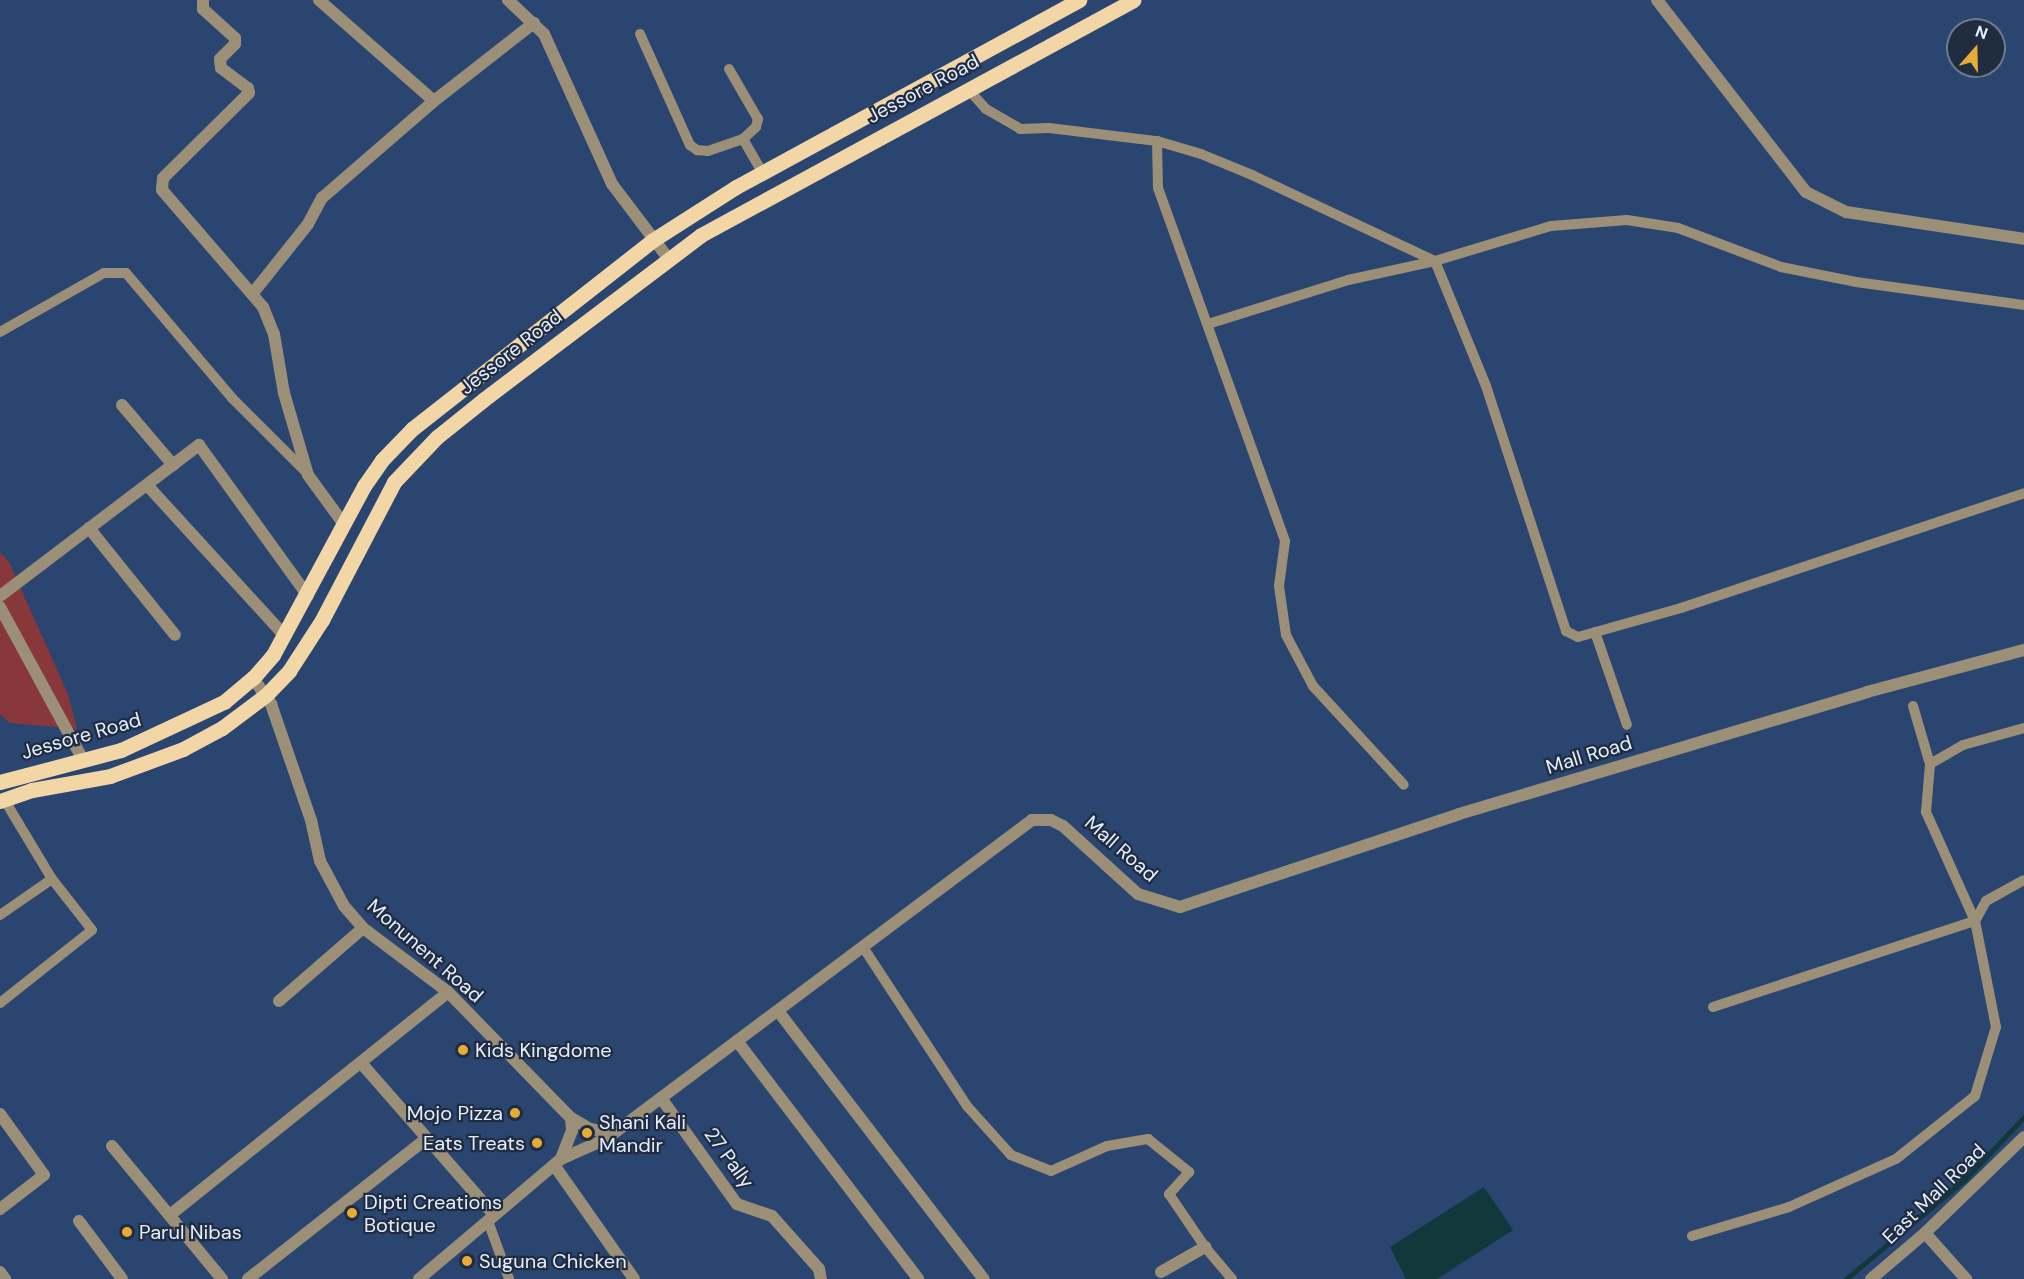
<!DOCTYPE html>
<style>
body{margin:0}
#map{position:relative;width:2024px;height:1279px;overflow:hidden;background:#2b4571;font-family:"DM Sans",sans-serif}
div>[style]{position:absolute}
.green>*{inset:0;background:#88383b}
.water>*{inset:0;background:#11393b}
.stream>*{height:5px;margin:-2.5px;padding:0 2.5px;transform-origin:2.5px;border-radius:2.5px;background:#11393b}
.service>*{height:10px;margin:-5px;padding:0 5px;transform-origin:5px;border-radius:5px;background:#9c8f78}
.minor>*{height:12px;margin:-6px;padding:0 6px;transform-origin:6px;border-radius:6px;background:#9c8f78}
.tertiary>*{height:12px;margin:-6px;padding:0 6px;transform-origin:6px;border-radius:6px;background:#9c8f78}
.primary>*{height:15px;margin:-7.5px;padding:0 7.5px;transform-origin:7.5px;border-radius:7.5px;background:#f2d6a6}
.dots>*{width:16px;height:16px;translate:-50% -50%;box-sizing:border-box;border:3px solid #202c40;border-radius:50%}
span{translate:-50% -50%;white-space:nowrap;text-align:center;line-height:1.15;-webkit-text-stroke:4.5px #202c40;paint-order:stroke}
.street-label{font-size:20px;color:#e4eefe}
.poi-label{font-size:20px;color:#e4eefe}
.left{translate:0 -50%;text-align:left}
.right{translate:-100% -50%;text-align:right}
.north{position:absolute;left:1946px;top:18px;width:60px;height:60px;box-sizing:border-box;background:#202c40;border:2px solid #6e7a8c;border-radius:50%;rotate:20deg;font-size:16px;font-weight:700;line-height:24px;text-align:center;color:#e4eefe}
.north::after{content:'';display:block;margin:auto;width:21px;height:27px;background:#e7ac36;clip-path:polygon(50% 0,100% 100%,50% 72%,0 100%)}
</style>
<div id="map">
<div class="green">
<i style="clip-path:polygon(0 552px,9px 562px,29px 607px,68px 694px,77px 729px,10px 723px,0 714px)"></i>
</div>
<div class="water">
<i style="clip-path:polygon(1484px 1187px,1513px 1230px,1437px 1279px,1406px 1279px,1390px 1247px)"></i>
</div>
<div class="stream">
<i style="left:1846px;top:1279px;width:155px;rotate:-40deg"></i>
<i style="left:1965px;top:1179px;width:86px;rotate:-46.4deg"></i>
</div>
<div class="service">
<i style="left:640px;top:34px;width:122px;rotate:65.8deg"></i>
<i style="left:690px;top:145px;width:9px;rotate:36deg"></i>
<i style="left:697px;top:150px;width:11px;rotate:5deg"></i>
<i style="left:708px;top:151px;width:37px;rotate:-19deg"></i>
<i style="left:743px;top:139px;width:38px;rotate:60deg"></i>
<i style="left:729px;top:69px;width:58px;rotate:59.9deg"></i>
<i style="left:758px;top:119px;width:8px;rotate:104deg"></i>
<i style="left:756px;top:127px;width:18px;rotate:137deg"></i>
<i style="left:968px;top:89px;width:27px;rotate:48deg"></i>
<i style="left:986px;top:109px;width:39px;rotate:30deg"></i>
<i style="left:1020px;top:129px;width:29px;rotate:-2deg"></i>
<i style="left:1049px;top:128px;width:109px;rotate:6.9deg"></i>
<i style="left:1157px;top:141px;width:47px;rotate:88.8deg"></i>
<i style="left:1158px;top:188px;width:375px;rotate:70.2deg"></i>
<i style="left:1285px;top:541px;width:45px;rotate:97.6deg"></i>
<i style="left:1279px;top:586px;width:49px;rotate:81.9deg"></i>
<i style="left:1286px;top:635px;width:58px;rotate:62.1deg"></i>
<i style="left:1313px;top:686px;width:134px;rotate:47.4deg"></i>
<i style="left:1157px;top:141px;width:46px;rotate:16.5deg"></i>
<i style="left:1201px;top:154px;width:55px;rotate:22.4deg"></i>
<i style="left:1252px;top:175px;width:202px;rotate:25.2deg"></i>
<i style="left:1435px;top:261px;width:135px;rotate:67.8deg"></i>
<i style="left:1486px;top:386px;width:258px;rotate:71.9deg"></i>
<i style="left:1566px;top:631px;width:13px;rotate:27deg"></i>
<i style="left:1578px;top:637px;width:107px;rotate:-15.7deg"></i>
<i style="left:1681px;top:608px;width:362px;rotate:-18.5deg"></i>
<i style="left:1208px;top:324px;width:147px;rotate:-17.4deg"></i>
<i style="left:1348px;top:280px;width:89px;rotate:-12.3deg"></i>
<i style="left:1435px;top:261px;width:121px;rotate:-16.8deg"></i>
<i style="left:1551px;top:226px;width:76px;rotate:-4.5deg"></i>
<i style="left:1627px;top:220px;width:52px;rotate:8.9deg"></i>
<i style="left:1678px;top:228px;width:110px;rotate:20.7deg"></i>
<i style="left:1781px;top:267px;width:76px;rotate:11.3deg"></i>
<i style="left:1856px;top:282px;width:170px;rotate:7.8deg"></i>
<i style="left:0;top:332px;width:120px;rotate:-29.6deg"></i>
<i style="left:104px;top:273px;width:22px"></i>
<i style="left:126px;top:273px;width:164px;rotate:49.7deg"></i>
<i style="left:232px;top:398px;width:107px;rotate:45deg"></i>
<i style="left:1595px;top:632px;width:98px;rotate:71deg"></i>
<i style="left:1913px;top:706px;width:60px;rotate:73.7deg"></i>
<i style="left:0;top:915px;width:63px;rotate:-34.7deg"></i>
<i style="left:52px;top:879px;width:93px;rotate:-121deg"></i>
<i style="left:863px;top:947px;width:190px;rotate:56.8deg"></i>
<i style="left:967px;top:1106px;width:66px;rotate:48.1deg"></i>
<i style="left:1011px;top:1155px;width:43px;rotate:21.8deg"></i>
<i style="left:1051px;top:1171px;width:61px;rotate:-24.1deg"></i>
<i style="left:1107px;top:1146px;width:42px;rotate:-9.7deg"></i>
<i style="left:1148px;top:1139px;width:53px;rotate:38.8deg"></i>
<i style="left:1189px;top:1172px;width:30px;rotate:132deg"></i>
<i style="left:1169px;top:1194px;width:64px;rotate:55.8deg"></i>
<i style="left:1205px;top:1247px;width:42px;rotate:49.8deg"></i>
<i style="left:0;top:1003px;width:117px;rotate:-38.4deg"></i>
<i style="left:92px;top:930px;width:65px;rotate:-128.1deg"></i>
<i style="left:1713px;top:1007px;width:276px;rotate:-18.2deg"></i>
<i style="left:1975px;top:921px;width:120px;rotate:-114.2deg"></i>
<i style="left:1926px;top:812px;width:48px;rotate:-85.2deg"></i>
<i style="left:1930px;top:764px;width:38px;rotate:-30deg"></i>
<i style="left:1963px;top:745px;width:63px;rotate:-15.6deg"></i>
<i style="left:488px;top:1221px;width:62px;rotate:70.1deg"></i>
<i style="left:1692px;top:1236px;width:101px;rotate:-16.6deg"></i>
<i style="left:1789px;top:1207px;width:117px;rotate:-24.2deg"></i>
<i style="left:1896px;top:1159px;width:101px;rotate:-38.6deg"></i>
<i style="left:1975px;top:1096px;width:72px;rotate:-73.1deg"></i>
<i style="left:1996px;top:1027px;width:108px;rotate:-101.2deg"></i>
<i style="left:1975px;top:921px;width:23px;rotate:-61deg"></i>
<i style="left:1986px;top:901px;width:43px;rotate:-28.9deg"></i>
</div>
<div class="minor">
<i style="left:203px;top:0;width:9px;rotate:90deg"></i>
<i style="left:203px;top:9px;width:43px;rotate:42.2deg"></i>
<i style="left:235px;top:38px;width:6px;rotate:90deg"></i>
<i style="left:235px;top:44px;width:21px;rotate:135deg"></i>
<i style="left:220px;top:59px;width:9px;rotate:84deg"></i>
<i style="left:221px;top:68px;width:34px;rotate:37deg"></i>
<i style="left:248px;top:88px;width:5px;rotate:79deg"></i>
<i style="left:249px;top:93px;width:121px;rotate:135.3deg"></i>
<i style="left:163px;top:178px;width:12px;rotate:95deg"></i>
<i style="left:162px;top:190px;width:155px;rotate:49.2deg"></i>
<i style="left:263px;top:307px;width:29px;rotate:68deg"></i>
<i style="left:274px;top:334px;width:60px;rotate:80.4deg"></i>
<i style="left:284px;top:393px;width:85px;rotate:73.7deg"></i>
<i style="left:308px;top:475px;width:59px;rotate:53.9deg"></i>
<i style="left:319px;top:0;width:153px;rotate:41.3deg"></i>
<i style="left:253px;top:293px;width:88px;rotate:-51.4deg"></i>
<i style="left:308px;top:224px;width:30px;rotate:-62deg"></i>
<i style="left:322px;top:198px;width:148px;rotate:-40.9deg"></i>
<i style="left:434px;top:101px;width:127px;rotate:-38deg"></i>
<i style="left:122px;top:405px;width:79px;rotate:49.6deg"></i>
<i style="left:147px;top:485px;width:205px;rotate:47.6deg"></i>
<i style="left:89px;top:528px;width:137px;rotate:51.2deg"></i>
<i style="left:0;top:596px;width:250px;rotate:-37.2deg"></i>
<i style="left:199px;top:445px;width:186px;rotate:54.2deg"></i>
<i style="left:0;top:607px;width:174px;rotate:61.5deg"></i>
<i style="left:253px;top:678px;width:32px;rotate:55deg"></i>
<i style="left:271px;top:704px;width:123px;rotate:71deg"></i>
<i style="left:311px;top:820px;width:42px;rotate:77.6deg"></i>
<i style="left:320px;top:861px;width:51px;rotate:61.9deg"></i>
<i style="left:344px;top:906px;width:29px;rotate:49deg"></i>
<i style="left:363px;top:928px;width:106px;rotate:37deg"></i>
<i style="left:448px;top:992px;width:176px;rotate:45.7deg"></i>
<i style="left:571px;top:1118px;width:22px;rotate:30deg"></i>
<i style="left:590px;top:1129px;width:23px;rotate:10deg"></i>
<i style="left:279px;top:1001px;width:111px;rotate:-41deg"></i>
<i style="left:778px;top:1011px;width:338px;rotate:52.5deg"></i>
<i style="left:737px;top:1041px;width:299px;rotate:52.7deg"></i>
<i style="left:362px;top:1064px;width:201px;rotate:48.8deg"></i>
<i style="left:661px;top:1098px;width:130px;rotate:54.4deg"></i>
<i style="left:737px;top:1204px;width:37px;rotate:19deg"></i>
<i style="left:772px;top:1216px;width:71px;rotate:48.4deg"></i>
<i style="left:819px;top:1269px;width:10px;rotate:79deg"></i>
<i style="left:0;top:1114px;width:75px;rotate:54.2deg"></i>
<i style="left:44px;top:1175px;width:56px;rotate:142.3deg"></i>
<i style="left:112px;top:1146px;width:173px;rotate:50.4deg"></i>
<i style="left:561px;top:1159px;width:30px;rotate:-69deg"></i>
<i style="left:572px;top:1131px;width:13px;rotate:-94deg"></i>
<i style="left:554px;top:1165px;width:139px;rotate:54.9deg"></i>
<i style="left:170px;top:1215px;width:356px;rotate:-38.7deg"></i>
<i style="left:79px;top:1221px;width:72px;rotate:53.4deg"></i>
<i style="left:1925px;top:1233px;width:62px;rotate:48.3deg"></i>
<i style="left:0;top:1272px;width:9px;rotate:54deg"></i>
<i style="left:1161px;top:1272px;width:51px;rotate:-29.6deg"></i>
<i style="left:248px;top:1279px;width:228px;rotate:-38.2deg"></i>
<i style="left:419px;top:1279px;width:186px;rotate:-40.2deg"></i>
<i style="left:561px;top:1159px;width:49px;rotate:-24deg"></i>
<i style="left:606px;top:1139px;width:532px;rotate:-36.83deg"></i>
<i style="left:1032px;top:820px;width:19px"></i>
<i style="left:1051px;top:820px;width:13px;rotate:27deg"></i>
<i style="left:1063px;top:826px;width:101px;rotate:42.2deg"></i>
<i style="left:1138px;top:894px;width:44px;rotate:17.2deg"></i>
<i style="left:1180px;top:907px;width:294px;rotate:-18.4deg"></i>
<i style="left:1459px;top:814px;width:426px;rotate:-16.6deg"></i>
<i style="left:1867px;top:692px;width:163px;rotate:-15deg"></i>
<i style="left:1871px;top:1279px;width:71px;rotate:-40.4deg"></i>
<i style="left:1925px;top:1233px;width:138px;rotate:-44.1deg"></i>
</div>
<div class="tertiary">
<i style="left:508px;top:0;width:50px;rotate:43.4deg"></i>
<i style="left:544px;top:34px;width:165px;rotate:65.6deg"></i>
<i style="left:612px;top:184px;width:93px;rotate:52.9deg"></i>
<i style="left:1657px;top:0;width:243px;rotate:52.2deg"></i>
<i style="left:1806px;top:192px;width:45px;rotate:26.6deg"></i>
<i style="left:1846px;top:212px;width:180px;rotate:8.6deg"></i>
</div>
<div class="primary">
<i style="left:0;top:782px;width:125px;rotate:-14.8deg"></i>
<i style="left:121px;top:750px;width:114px;rotate:-25deg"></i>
<i style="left:224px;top:702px;width:38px;rotate:-40deg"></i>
<i style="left:253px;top:678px;width:30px;rotate:-49deg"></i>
<i style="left:273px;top:655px;width:192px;rotate:-61.7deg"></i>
<i style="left:364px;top:486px;width:32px;rotate:-55deg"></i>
<i style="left:382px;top:460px;width:43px;rotate:-45.9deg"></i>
<i style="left:412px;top:429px;width:306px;rotate:-38.1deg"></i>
<i style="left:653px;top:240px;width:98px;rotate:-32.6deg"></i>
<i style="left:736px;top:187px;width:391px;rotate:-28.6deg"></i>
<i style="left:0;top:801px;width:34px;rotate:-19deg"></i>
<i style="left:32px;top:790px;width:79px;rotate:-10.2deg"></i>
<i style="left:110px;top:776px;width:78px;rotate:-20.3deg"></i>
<i style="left:183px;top:749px;width:44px;rotate:-28.3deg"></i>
<i style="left:222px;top:728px;width:55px;rotate:-36.9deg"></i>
<i style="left:266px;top:695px;width:33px;rotate:-46deg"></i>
<i style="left:289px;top:671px;width:61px;rotate:-57.1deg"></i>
<i style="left:322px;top:620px;width:156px;rotate:-62.4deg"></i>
<i style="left:394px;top:482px;width:62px;rotate:-46.3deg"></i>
<i style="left:437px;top:437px;width:59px;rotate:-38.8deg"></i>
<i style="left:483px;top:400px;width:273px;rotate:-37.1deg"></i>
<i style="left:701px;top:235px;width:492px;rotate:-28.5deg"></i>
</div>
<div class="dots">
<i style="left:463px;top:1050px;background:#e7ac36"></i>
<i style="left:515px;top:1113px;background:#e7ac36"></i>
<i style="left:587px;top:1133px;background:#e7ac36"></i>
<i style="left:537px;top:1143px;background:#e7ac36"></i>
<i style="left:352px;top:1213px;background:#e7ac36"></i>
<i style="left:127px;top:1232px;background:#e7ac36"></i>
<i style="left:467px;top:1261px;background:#e7ac36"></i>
</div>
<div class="street-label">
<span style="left:923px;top:89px;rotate:-28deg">Jessore Road</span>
<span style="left:511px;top:352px;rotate:-38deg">Jessore Road</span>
<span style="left:81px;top:736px;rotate:-16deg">Jessore Road</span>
<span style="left:1589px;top:755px;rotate:-17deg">Mall Road</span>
<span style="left:1121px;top:849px;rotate:41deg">Mall Road</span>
<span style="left:425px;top:951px;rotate:41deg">Monunent Road</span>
<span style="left:729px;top:1158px;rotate:54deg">27 Pally</span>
<span style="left:1934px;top:1194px;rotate:-44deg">East Mall Road</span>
</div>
<div class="poi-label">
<span class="left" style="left:475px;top:1050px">Kids Kingdome</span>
<span class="right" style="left:503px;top:1113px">Mojo Pizza</span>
<span class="left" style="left:599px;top:1134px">Shani Kali<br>Mandir</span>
<span class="right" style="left:525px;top:1143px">Eats Treats</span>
<span class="left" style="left:364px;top:1214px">Dipti Creations<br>Botique</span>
<span class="left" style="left:139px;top:1232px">Parul Nibas</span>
<span class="left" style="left:479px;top:1261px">Suguna Chicken</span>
</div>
<div class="north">N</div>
</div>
